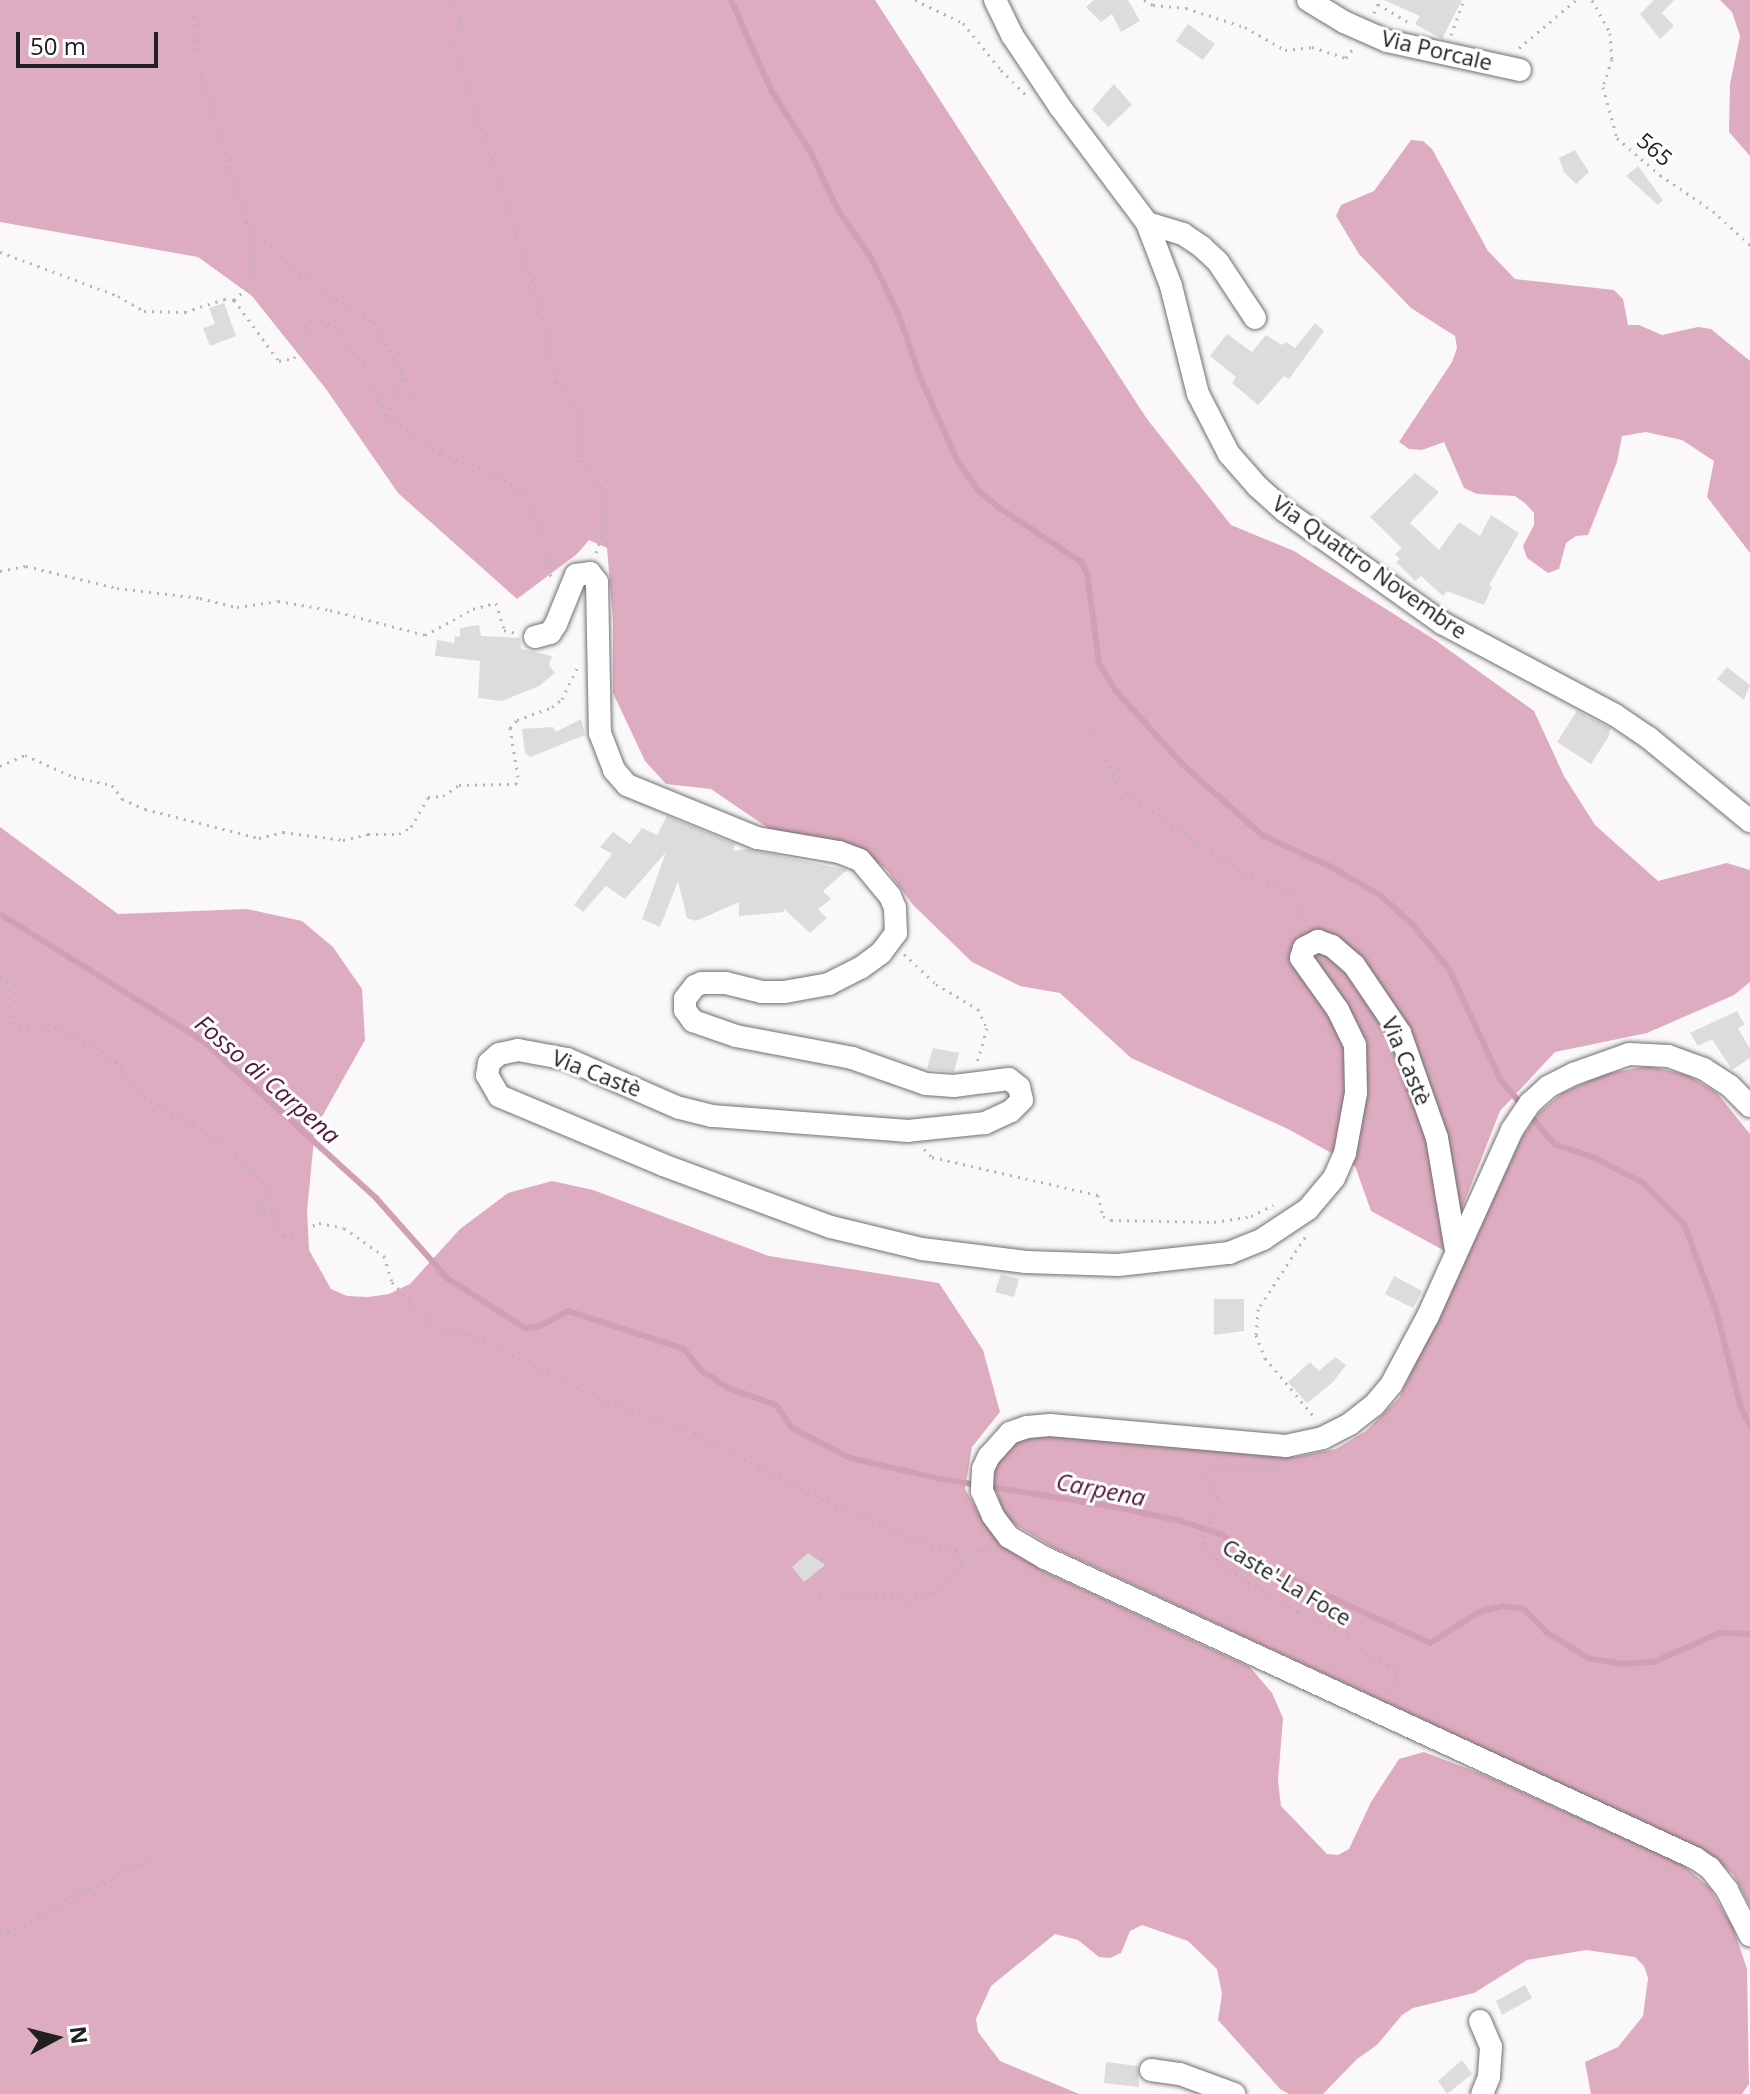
<!DOCTYPE html>
<meta charset="utf-8">
<style>
body{margin:0}
#map{position:relative;width:1750px;height:2094px;overflow:hidden;background:#fbf8f9;font-family:"Open Sans",sans-serif}
div>[style]{position:absolute}
.forest>*{inset:0;background:#deacc0}
.stream>*{height:6px;margin:-3px;padding:0 3px;transform-origin:3px;border-radius:3px;background:#d09fb3}
.building>*{inset:0;background:#dedbdc}
.path>*{height:3px;margin-top:-1.5px;transform-origin:0;background:repeating-linear-gradient(90deg,#b7b5b5 0 2px,transparent 0 8px)}
.roads{filter:drop-shadow(0 0 2px #726f70) drop-shadow(0 0 2px #726f70)}
.minor>*{height:22px;margin:-11px;padding:0 11px;transform-origin:11px;border-radius:11px;background:#fff}
span{translate:-50% -50%;white-space:nowrap;text-align:center;line-height:1.15;-webkit-text-stroke:6px #fff;paint-order:stroke}
.street-label{font-size:22px;color:#212020}
.water-label{font-size:24px;color:#521735;font-style:italic}
.north{position:absolute;left:16px;top:1998px;width:80px;height:80px;-webkit-text-stroke:6px #fff;paint-order:stroke;rotate:83deg;font-size:22px;font-weight:700;line-height:32px;text-align:center;color:#212020}
.north::after{content:'';display:block;margin:auto;width:28px;height:36px;background:#212020;clip-path:polygon(50% 0,100% 100%,50% 72%,0 100%)}
.scale{position:absolute;left:16px;top:32px;width:142px;height:36px;box-sizing:border-box;border:4px solid #212020;border-top:0;padding-left:10px;font-size:24px;line-height:28px;white-space:nowrap;color:#212020;-webkit-text-stroke:6px #fff;paint-order:stroke}
</style>
<div id="map">
<div class="forest">
<i style="clip-path:polygon(0 0,875px 0,1147px 419px,1231px 525px,1294px 551px,1435px 640px,1534px 711px,1564px 776px,1595px 825px,1658px 881px,1727px 863px,1750px 870px,1750px 982px,1734px 995px,1647px 1033px,1555px 1052px,1500px 1111px,1445px 1251px,1371px 1211px,1355px 1166px,1288px 1129px,1131px 1058px,1060px 993px,1020px 986px,972px 962px,913px 905px,887px 870px,860px 849px,771px 830px,711px 789px,666px 784px,645px 761px,613px 693px,613px 620px,607px 548px,589px 540px,577px 554px,517px 599px,398px 493px,326px 389px,252px 296px,198px 257px,0 222px)"></i>
<i style="clip-path:polygon(1720px 0,1750px 0,1750px 156px,1729px 132px,1730px 84px,1740px 36px,1732px 12px)"></i>
<i style="clip-path:polygon(1411px 140px,1423px 141px,1432px 149px,1488px 251px,1515px 279px,1614px 290px,1623px 299px,1628px 325px,1639px 325px,1662px 335px,1698px 327px,1711px 329px,1750px 361px,1750px 553px,1707px 497px,1714px 461px,1682px 440px,1646px 432px,1622px 436px,1617px 462px,1588px 535px,1576px 536px,1566px 543px,1559px 569px,1548px 573px,1527px 558px,1523px 546px,1534px 525px,1534px 513px,1526px 504px,1515px 496px,1477px 494px,1464px 488px,1444px 442px,1422px 450px,1409px 449px,1399px 442px,1452px 362px,1457px 348px,1455px 336px,1411px 308px,1359px 254px,1336px 216px,1341px 205px,1374px 191px)"></i>
<i style="clip-path:polygon(0 827px,118px 914px,247px 909px,302px 921px,333px 947px,362px 989px,365px 1040px,315px 1129px,307px 1211px,309px 1250px,331px 1289px,347px 1296px,368px 1297px,389px 1294px,410px 1284px,460px 1229px,508px 1193px,552px 1181px,593px 1190px,769px 1256px,939px 1283px,983px 1350px,1000px 1412px,972px 1447px,965px 1489px,987px 1527px,1041px 1570px,1250px 1667px,1272px 1693px,1283px 1718px,1278px 1781px,1281px 1806px,1327px 1854px,1338px 1855px,1349px 1849px,1371px 1802px,1399px 1759px,1424px 1752px,1482px 1774px,1682px 1864px,1709px 1887px,1733px 1927px,1747px 1969px,1749px 2084px,1742px 2094px,1591px 2094px,1585px 2062px,1618px 2047px,1643px 2016px,1648px 1978px,1644px 1966px,1635px 1957px,1586px 1950px,1527px 1960px,1474px 1993px,1413px 2008px,1402px 2015px,1377px 2045px,1357px 2059px,1323px 2094px,1289px 2094px,1280px 2089px,1218px 2020px,1222px 1994px,1217px 1969px,1188px 1941px,1142px 1925px,1130px 1931px,1121px 1953px,1110px 1958px,1099px 1957px,1078px 1940px,1055px 1934px,991px 1986px,976px 2019px,978px 2032px,1000px 2061px,1079px 2094px,0 2094px)"></i>
<i style="clip-path:polygon(1648px 1066px,1688px 1075px,1717px 1093px,1750px 1134px,1750px 1906px,1733px 1874px,1705px 1851px,1054px 1548px,1006px 1519px,990px 1475px,999px 1457px,1012px 1443px,1041px 1435px,1295px 1457px,1336px 1449px,1366px 1431px,1399px 1398px,1522px 1137px,1539px 1113px,1562px 1093px,1604px 1074px)"></i>
</div>
<div class="stream">
<i style="left:731px;top:0;width:101px;rotate:66deg"></i>
<i style="left:772px;top:92px;width:68px;rotate:57deg"></i>
<i style="left:809px;top:149px;width:68px;rotate:64.6deg"></i>
<i style="left:838px;top:210px;width:56px;rotate:55.2deg"></i>
<i style="left:870px;top:256px;width:64px;rotate:63.8deg"></i>
<i style="left:898px;top:313px;width:68px;rotate:71deg"></i>
<i style="left:920px;top:377px;width:91px;rotate:66deg"></i>
<i style="left:957px;top:460px;width:37px;rotate:55deg"></i>
<i style="left:978px;top:490px;width:26px;rotate:40deg"></i>
<i style="left:998px;top:507px;width:100px;rotate:33.5deg"></i>
<i style="left:1081px;top:562px;width:13px;rotate:61deg"></i>
<i style="left:1087px;top:573px;width:91px;rotate:82.4deg"></i>
<i style="left:1099px;top:663px;width:33px;rotate:59deg"></i>
<i style="left:1116px;top:691px;width:100px;rotate:47.8deg"></i>
<i style="left:1183px;top:765px;width:106px;rotate:41.5deg"></i>
<i style="left:1262px;top:835px;width:78px;rotate:24.9deg"></i>
<i style="left:1333px;top:868px;width:54px;rotate:29.9deg"></i>
<i style="left:1380px;top:895px;width:43px;rotate:42.2deg"></i>
<i style="left:1412px;top:924px;width:58px;rotate:50.6deg"></i>
<i style="left:1449px;top:969px;width:121px;rotate:65.1deg"></i>
<i style="left:1500px;top:1079px;width:34px;rotate:50deg"></i>
<i style="left:0;top:914px;width:238px;rotate:32deg"></i>
<i style="left:202px;top:1040px;width:235px;rotate:42.2deg"></i>
<i style="left:376px;top:1198px;width:107px;rotate:48.4deg"></i>
<i style="left:447px;top:1278px;width:93px;rotate:32.7deg"></i>
<i style="left:525px;top:1328px;width:15px;rotate:-8deg"></i>
<i style="left:540px;top:1326px;width:32px;rotate:-28deg"></i>
<i style="left:568px;top:1311px;width:122px;rotate:18.1deg"></i>
<i style="left:684px;top:1349px;width:28px;rotate:51deg"></i>
<i style="left:702px;top:1371px;width:31px;rotate:33deg"></i>
<i style="left:728px;top:1388px;width:51px;rotate:19.5deg"></i>
<i style="left:776px;top:1405px;width:28px;rotate:55deg"></i>
<i style="left:792px;top:1428px;width:65px;rotate:27.3deg"></i>
<i style="left:850px;top:1458px;width:93px;rotate:13deg"></i>
<i style="left:941px;top:1479px;width:171px;rotate:9.1deg"></i>
<i style="left:1110px;top:1506px;width:73px;rotate:11.9deg"></i>
<i style="left:1181px;top:1521px;width:44px;rotate:18.4deg"></i>
<i style="left:1223px;top:1535px;width:46px;rotate:38.9deg"></i>
<i style="left:1259px;top:1564px;width:188px;rotate:24.8deg"></i>
<i style="left:1430px;top:1643px;width:58px;rotate:-32.3deg"></i>
<i style="left:1479px;top:1612px;width:25px;rotate:-14deg"></i>
<i style="left:1503px;top:1606px;width:21px;rotate:8deg"></i>
<i style="left:1524px;top:1609px;width:32px;rotate:46deg"></i>
<i style="left:1546px;top:1632px;width:49px;rotate:31.8deg"></i>
<i style="left:1588px;top:1658px;width:36px;rotate:10deg"></i>
<i style="left:1623px;top:1664px;width:31px;rotate:-4deg"></i>
<i style="left:1654px;top:1662px;width:71px;rotate:-24deg"></i>
<i style="left:1719px;top:1633px;width:31px;rotate:2deg"></i>
<i style="left:1529px;top:1114px;width:39px;rotate:50deg"></i>
<i style="left:1554px;top:1144px;width:43px;rotate:18.9deg"></i>
<i style="left:1595px;top:1158px;width:54px;rotate:27.5deg"></i>
<i style="left:1643px;top:1183px;width:58px;rotate:45deg"></i>
<i style="left:1684px;top:1224px;width:92px;rotate:69.6deg"></i>
<i style="left:1716px;top:1310px;width:101px;rotate:75.7deg"></i>
<i style="left:1741px;top:1408px;width:19px;rotate:62deg"></i>
</div>
<div class="building">
<i style="clip-path:polygon(1094px 0,1128px 0,1140px 21px,1121px 32px,1112px 14px,1101px 22px,1086px 7px)"></i>
<i style="clip-path:polygon(1384px 0,1462px 0,1442px 39px,1415px 24px,1420px 16px)"></i>
<i style="clip-path:polygon(1654px 0,1674px 0,1662px 13px,1674px 26px,1660px 39px,1640px 14px)"></i>
<i style="clip-path:polygon(1188px 24px,1215px 44px,1203px 60px,1176px 41px)"></i>
<i style="clip-path:polygon(1114px 84px,1132px 105px,1108px 127px,1092px 109px)"></i>
<i style="clip-path:polygon(1575px 150px,1589px 172px,1576px 184px,1564px 172px,1559px 158px)"></i>
<i style="clip-path:polygon(1638px 166px,1663px 200px,1658px 205px,1626px 176px)"></i>
<i style="clip-path:polygon(224px 303px,236px 336px,210px 346px,203px 328px,215px 324px,209px 308px)"></i>
<i style="clip-path:polygon(1315px 323px,1324px 331px,1289px 379px,1284px 376px,1258px 405px,1232px 383px,1236px 377px,1210px 356px,1227px 334px,1252px 352px,1266px 335px,1282px 345px,1286px 342px,1295px 348px)"></i>
<i style="clip-path:polygon(1415px 473px,1439px 492px,1410px 523px,1439px 550px,1459px 522px,1480px 536px,1491px 515px,1519px 533px,1489px 585px,1492px 587px,1484px 605px,1447px 591px,1443px 596px,1421px 576px,1415px 581px,1396px 562px,1400px 559px,1395px 554px,1402px 548px,1370px 517px)"></i>
<i style="clip-path:polygon(479px 625px,481px 636px,520px 638px,521px 649px,552px 656px,549px 665px,555px 673px,539px 686px,502px 701px,478px 698px,480px 661px,435px 656px,437px 640px,454px 643px,455px 636px,460px 637px,460px 628px)"></i>
<i style="clip-path:polygon(1727px 667px,1750px 685px,1744px 700px,1717px 679px)"></i>
<i style="clip-path:polygon(1577px 711px,1610px 728px,1609px 736px,1591px 764px,1557px 742px)"></i>
<i style="clip-path:polygon(581px 719px,585px 735px,530px 757px,525px 753px,522px 729px,553px 727px,556px 732px)"></i>
<i style="clip-path:polygon(667px 816px,735px 844px,733px 851px,746px 849px,847px 870px,823px 891px,831px 899px,818px 909px,827px 918px,810px 933px,784px 909px,784px 912px,739px 916px,739px 902px,696px 921px,687px 918px,678px 881px,660px 927px,642px 919px,666px 852px,625px 899px,606px 886px,583px 912px,574px 905px,612px 854px,600px 847px,613px 832px,630px 844px,642px 828px,657px 835px)"></i>
<i style="clip-path:polygon(1737px 1011px,1745px 1025px,1738px 1028px,1750px 1049px,1750px 1058px,1732px 1070px,1712px 1039px,1698px 1046px,1690px 1033px)"></i>
<i style="clip-path:polygon(933px 1048px,959px 1053px,954px 1072px,927px 1069px)"></i>
<i style="clip-path:polygon(1001px 1274px,1019px 1279px,1014px 1297px,995px 1292px)"></i>
<i style="clip-path:polygon(1394px 1276px,1422px 1291px,1413px 1308px,1385px 1294px)"></i>
<i style="clip-path:polygon(1214px 1299px,1244px 1299px,1244px 1331px,1214px 1335px)"></i>
<i style="clip-path:polygon(1335px 1357px,1346px 1365px,1333px 1382px,1307px 1403px,1288px 1382px,1310px 1362px,1319px 1371px)"></i>
<i style="clip-path:polygon(808px 1553px,825px 1565px,804px 1582px,792px 1567px)"></i>
<i style="clip-path:polygon(1525px 1985px,1532px 1998px,1502px 2015px,1496px 2001px)"></i>
<i style="clip-path:polygon(1462px 2060px,1472px 2074px,1447px 2094px,1438px 2081px)"></i>
<i style="clip-path:polygon(1106px 2062px,1138px 2066px,1139px 2087px,1104px 2083px)"></i>
</div>
<div class="path">
<i style="left:191px;top:0;width:76px;rotate:81.7deg"></i>
<i style="left:202px;top:75px;width:155px;rotate:73.1deg"></i>
<i style="left:247px;top:223px;width:93px;rotate:43.3deg"></i>
<i style="left:315px;top:287px;width:69px;rotate:30.7deg"></i>
<i style="left:374px;top:322px;width:84px;rotate:61.6deg"></i>
<i style="left:454px;top:0;width:22px;rotate:72deg"></i>
<i style="left:461px;top:21px;width:24px;rotate:109deg"></i>
<i style="left:453px;top:44px;width:272px;rotate:71.6deg"></i>
<i style="left:539px;top:302px;width:83px;rotate:78.1deg"></i>
<i style="left:556px;top:383px;width:33px;rotate:47deg"></i>
<i style="left:578px;top:407px;width:53px;rotate:86.8deg"></i>
<i style="left:581px;top:460px;width:36px;rotate:53deg"></i>
<i style="left:603px;top:489px;width:39px;rotate:89deg"></i>
<i style="left:604px;top:528px;width:26px;rotate:108deg"></i>
<i style="left:915px;top:0;width:53px;rotate:25.6deg"></i>
<i style="left:963px;top:23px;width:60px;rotate:51deg"></i>
<i style="left:1001px;top:70px;width:38px;rotate:45deg"></i>
<i style="left:1144px;top:0;width:10px;rotate:29deg"></i>
<i style="left:1153px;top:5px;width:33px;rotate:5deg"></i>
<i style="left:1186px;top:8px;width:62px;rotate:17.9deg"></i>
<i style="left:1245px;top:27px;width:46px;rotate:29.9deg"></i>
<i style="left:1285px;top:50px;width:27px;rotate:-6deg"></i>
<i style="left:1312px;top:47px;width:36px;rotate:18deg"></i>
<i style="left:1346px;top:58px;width:14px;rotate:-54deg"></i>
<i style="left:1592px;top:0;width:38px;rotate:61deg"></i>
<i style="left:1610px;top:33px;width:26px;rotate:86deg"></i>
<i style="left:1612px;top:59px;width:29px;rotate:108deg"></i>
<i style="left:1603px;top:87px;width:53px;rotate:74.6deg"></i>
<i style="left:1617px;top:138px;width:57px;rotate:40.7deg"></i>
<i style="left:1660px;top:175px;width:64px;rotate:34.2deg"></i>
<i style="left:1713px;top:211px;width:50px;rotate:42.6deg"></i>
<i style="left:1374px;top:13px;width:10px;rotate:-66deg"></i>
<i style="left:1378px;top:4px;width:39px;rotate:31deg"></i>
<i style="left:1451px;top:35px;width:37px;rotate:-70deg"></i>
<i style="left:1519px;top:48px;width:75px;rotate:-40.1deg"></i>
<i style="left:0;top:252px;width:126px;rotate:20.4deg"></i>
<i style="left:118px;top:296px;width:30px;rotate:30deg"></i>
<i style="left:144px;top:311px;width:41px;rotate:1.4deg"></i>
<i style="left:185px;top:312px;width:41px;rotate:-18.4deg"></i>
<i style="left:224px;top:299px;width:10px;rotate:6deg"></i>
<i style="left:234px;top:300px;width:76px;rotate:53.6deg"></i>
<i style="left:279px;top:361px;width:15px;rotate:-11deg"></i>
<i style="left:294px;top:358px;width:42px;rotate:-65.9deg"></i>
<i style="left:311px;top:320px;width:10px"></i>
<i style="left:321px;top:320px;width:14px;rotate:25deg"></i>
<i style="left:334px;top:326px;width:54px;rotate:52.5deg"></i>
<i style="left:367px;top:369px;width:51px;rotate:68deg"></i>
<i style="left:386px;top:416px;width:66px;rotate:33.9deg"></i>
<i style="left:441px;top:453px;width:60px;rotate:21.4deg"></i>
<i style="left:497px;top:475px;width:32px;rotate:35deg"></i>
<i style="left:523px;top:493px;width:38px;rotate:62deg"></i>
<i style="left:541px;top:527px;width:51px;rotate:78.7deg"></i>
<i style="left:234px;top:300px;width:16px;rotate:-43deg"></i>
<i style="left:246px;top:289px;width:22px;rotate:-72deg"></i>
<i style="left:253px;top:268px;width:12px;rotate:-85deg"></i>
<i style="left:254px;top:256px;width:34px;rotate:-102deg"></i>
<i style="left:386px;top:416px;width:44px;rotate:-67.5deg"></i>
<i style="left:0;top:571px;width:26px;rotate:-11deg"></i>
<i style="left:26px;top:566px;width:94px;rotate:13.6deg"></i>
<i style="left:117px;top:588px;width:84px;rotate:6.9deg"></i>
<i style="left:200px;top:598px;width:38px;rotate:14deg"></i>
<i style="left:237px;top:607px;width:41px;rotate:-8.3deg"></i>
<i style="left:278px;top:601px;width:53px;rotate:9.8deg"></i>
<i style="left:330px;top:610px;width:98px;rotate:14.7deg"></i>
<i style="left:425px;top:635px;width:55px;rotate:-28.4deg"></i>
<i style="left:473px;top:609px;width:24px;rotate:-15deg"></i>
<i style="left:496px;top:603px;width:28px;rotate:73deg"></i>
<i style="left:504px;top:630px;width:12px;rotate:14deg"></i>
<i style="left:1093px;top:730px;width:64px;rotate:65.9deg"></i>
<i style="left:1119px;top:788px;width:144px;rotate:34.8deg"></i>
<i style="left:1237px;top:870px;width:56px;rotate:22deg"></i>
<i style="left:1289px;top:891px;width:38px;rotate:58deg"></i>
<i style="left:0;top:766px;width:27px;rotate:-24deg"></i>
<i style="left:25px;top:755px;width:54px;rotate:24.2deg"></i>
<i style="left:74px;top:777px;width:39px;rotate:12deg"></i>
<i style="left:112px;top:785px;width:17px;rotate:54deg"></i>
<i style="left:122px;top:799px;width:25px;rotate:23deg"></i>
<i style="left:145px;top:809px;width:118px;rotate:14.3deg"></i>
<i style="left:259px;top:838px;width:25px;rotate:-14deg"></i>
<i style="left:283px;top:832px;width:61px;rotate:7.6deg"></i>
<i style="left:343px;top:840px;width:26px;rotate:-13deg"></i>
<i style="left:368px;top:834px;width:31px"></i>
<i style="left:399px;top:834px;width:14px;rotate:-30deg"></i>
<i style="left:411px;top:827px;width:34px;rotate:-60deg"></i>
<i style="left:428px;top:797px;width:15px;rotate:-4deg"></i>
<i style="left:443px;top:796px;width:19px;rotate:-35deg"></i>
<i style="left:459px;top:785px;width:57px;rotate:-1deg"></i>
<i style="left:516px;top:784px;width:7px;rotate:-74deg"></i>
<i style="left:518px;top:777px;width:50px;rotate:-99.3deg"></i>
<i style="left:510px;top:728px;width:11px;rotate:-49deg"></i>
<i style="left:517px;top:720px;width:37px;rotate:-20deg"></i>
<i style="left:552px;top:707px;width:13px;rotate:-39deg"></i>
<i style="left:562px;top:699px;width:34px;rotate:-64deg"></i>
<i style="left:904px;top:954px;width:44px;rotate:43.2deg"></i>
<i style="left:936px;top:984px;width:49px;rotate:30.8deg"></i>
<i style="left:978px;top:1009px;width:21px;rotate:65deg"></i>
<i style="left:987px;top:1028px;width:37px;rotate:106deg"></i>
<i style="left:0;top:975px;width:11px;rotate:38deg"></i>
<i style="left:9px;top:982px;width:33px;rotate:90deg"></i>
<i style="left:9px;top:1015px;width:9px;rotate:72deg"></i>
<i style="left:12px;top:1024px;width:24px;rotate:17deg"></i>
<i style="left:35px;top:1031px;width:14px;rotate:-30deg"></i>
<i style="left:47px;top:1024px;width:54px;rotate:24.2deg"></i>
<i style="left:96px;top:1046px;width:26px;rotate:39deg"></i>
<i style="left:116px;top:1062px;width:37px;rotate:55deg"></i>
<i style="left:137px;top:1092px;width:86px;rotate:30.7deg"></i>
<i style="left:211px;top:1136px;width:52px;rotate:39.5deg"></i>
<i style="left:251px;top:1169px;width:28px;rotate:52deg"></i>
<i style="left:268px;top:1191px;width:6px;rotate:99deg"></i>
<i style="left:267px;top:1197px;width:16px;rotate:140deg"></i>
<i style="left:255px;top:1207px;width:20px;rotate:18deg"></i>
<i style="left:274px;top:1213px;width:15px;rotate:79deg"></i>
<i style="left:277px;top:1228px;width:11px;rotate:56deg"></i>
<i style="left:283px;top:1237px;width:39px;rotate:-21deg"></i>
<i style="left:319px;top:1223px;width:25px;rotate:11deg"></i>
<i style="left:344px;top:1228px;width:49px;rotate:35deg"></i>
<i style="left:384px;top:1256px;width:27px;rotate:73deg"></i>
<i style="left:392px;top:1282px;width:62px;rotate:47deg"></i>
<i style="left:434px;top:1327px;width:36px;rotate:10deg"></i>
<i style="left:469px;top:1333px;width:155px;rotate:26.4deg"></i>
<i style="left:608px;top:1402px;width:83px;rotate:18.9deg"></i>
<i style="left:687px;top:1429px;width:158px;rotate:27.5deg"></i>
<i style="left:827px;top:1502px;width:104px;rotate:22.6deg"></i>
<i style="left:923px;top:1542px;width:34px;rotate:15deg"></i>
<i style="left:956px;top:1551px;width:25px"></i>
<i style="left:981px;top:1551px;width:11px;rotate:-27deg"></i>
<i style="left:924px;top:1149px;width:11px;rotate:45deg"></i>
<i style="left:932px;top:1157px;width:170px;rotate:12.9deg"></i>
<i style="left:1098px;top:1195px;width:22px;rotate:77deg"></i>
<i style="left:1103px;top:1216px;width:9px;rotate:27deg"></i>
<i style="left:1111px;top:1220px;width:103px;rotate:1.1deg"></i>
<i style="left:1214px;top:1222px;width:37px;rotate:-9deg"></i>
<i style="left:1251px;top:1216px;width:25px;rotate:-26deg"></i>
<i style="left:1305px;top:1237px;width:86px;rotate:123.1deg"></i>
<i style="left:1258px;top:1309px;width:26px;rotate:94deg"></i>
<i style="left:1256px;top:1335px;width:25px;rotate:69deg"></i>
<i style="left:1265px;top:1358px;width:80px;rotate:50.1deg"></i>
<i style="left:1276px;top:1466px;width:9px;rotate:162deg"></i>
<i style="left:1267px;top:1469px;width:60px;rotate:-177.1deg"></i>
<i style="left:1207px;top:1466px;width:8px;rotate:97deg"></i>
<i style="left:1206px;top:1474px;width:27px;rotate:62deg"></i>
<i style="left:1219px;top:1498px;width:47px;rotate:111.1deg"></i>
<i style="left:1202px;top:1542px;width:7px;rotate:74deg"></i>
<i style="left:1204px;top:1549px;width:47px;rotate:38.1deg"></i>
<i style="left:1241px;top:1578px;width:66px;rotate:30.8deg"></i>
<i style="left:1298px;top:1612px;width:48px;rotate:23.4deg"></i>
<i style="left:1342px;top:1631px;width:33px;rotate:45deg"></i>
<i style="left:1365px;top:1654px;width:32px;rotate:26deg"></i>
<i style="left:1394px;top:1668px;width:9px;rotate:72deg"></i>
<i style="left:1397px;top:1677px;width:20px;rotate:114deg"></i>
<i style="left:813px;top:1591px;width:15px;rotate:37deg"></i>
<i style="left:825px;top:1600px;width:50px;rotate:-6.8deg"></i>
<i style="left:875px;top:1594px;width:33px;rotate:11deg"></i>
<i style="left:907px;top:1600px;width:28px;rotate:-17deg"></i>
<i style="left:934px;top:1592px;width:29px;rotate:-38deg"></i>
<i style="left:957px;top:1574px;width:12px;rotate:-66deg"></i>
<i style="left:962px;top:1563px;width:13px;rotate:-117deg"></i>
<i style="left:0;top:1933px;width:25px;rotate:-16deg"></i>
<i style="left:24px;top:1926px;width:59px;rotate:-31.8deg"></i>
<i style="left:74px;top:1895px;width:42px;rotate:-21deg"></i>
<i style="left:113px;top:1880px;width:13px;rotate:-51deg"></i>
<i style="left:121px;top:1870px;width:19px;rotate:-12deg"></i>
<i style="left:140px;top:1866px;width:13px;rotate:-48deg"></i>
</div>
<div class="roads">
<div class="minor">
<i style="left:995px;top:0;width:39px;rotate:64deg"></i>
<i style="left:1012px;top:35px;width:87px;rotate:56.3deg"></i>
<i style="left:1060px;top:107px;width:145px;rotate:53.1deg"></i>
<i style="left:1147px;top:223px;width:67px;rotate:69.1deg"></i>
<i style="left:1171px;top:286px;width:111px;rotate:76deg"></i>
<i style="left:1198px;top:394px;width:68px;rotate:62.7deg"></i>
<i style="left:1229px;top:454px;width:43px;rotate:48.8deg"></i>
<i style="left:1257px;top:486px;width:38px;rotate:42deg"></i>
<i style="left:1285px;top:511px;width:193px;rotate:35.5deg"></i>
<i style="left:1442px;top:623px;width:196px;rotate:28deg"></i>
<i style="left:1615px;top:715px;width:41px;rotate:34.1deg"></i>
<i style="left:1649px;top:738px;width:131px;rotate:39.4deg"></i>
<i style="left:1308px;top:0;width:42px;rotate:31.4deg"></i>
<i style="left:1344px;top:22px;width:47px;rotate:23.8deg"></i>
<i style="left:1387px;top:41px;width:136px;rotate:12.3deg"></i>
<i style="left:1147px;top:223px;width:38px;rotate:17deg"></i>
<i style="left:1183px;top:234px;width:23px;rotate:34deg"></i>
<i style="left:1202px;top:247px;width:22px;rotate:43deg"></i>
<i style="left:1218px;top:262px;width:67px;rotate:56.5deg"></i>
<i style="left:535px;top:637px;width:16px;rotate:-15deg"></i>
<i style="left:550px;top:633px;width:11px;rotate:-56deg"></i>
<i style="left:556px;top:624px;width:53px;rotate:-67.8deg"></i>
<i style="left:576px;top:575px;width:14px;rotate:-8deg"></i>
<i style="left:590px;top:573px;width:11px;rotate:52deg"></i>
<i style="left:597px;top:582px;width:151px;rotate:88.9deg"></i>
<i style="left:600px;top:733px;width:40px;rotate:69deg"></i>
<i style="left:614px;top:770px;width:20px;rotate:49deg"></i>
<i style="left:627px;top:785px;width:140px;rotate:22.2deg"></i>
<i style="left:757px;top:838px;width:83px;rotate:9.7deg"></i>
<i style="left:839px;top:852px;width:22px;rotate:21deg"></i>
<i style="left:860px;top:860px;width:47px;rotate:50.2deg"></i>
<i style="left:890px;top:896px;width:13px;rotate:67deg"></i>
<i style="left:895px;top:908px;width:25px;rotate:88deg"></i>
<i style="left:896px;top:933px;width:25px;rotate:127deg"></i>
<i style="left:881px;top:953px;width:26px;rotate:144deg"></i>
<i style="left:860px;top:968px;width:35px;rotate:153deg"></i>
<i style="left:829px;top:984px;width:46px;rotate:169.9deg"></i>
<i style="left:784px;top:992px;width:22px;rotate:180deg"></i>
<i style="left:762px;top:992px;width:37px;rotate:-166deg"></i>
<i style="left:726px;top:983px;width:24px;rotate:180deg"></i>
<i style="left:702px;top:983px;width:8px;rotate:157deg"></i>
<i style="left:695px;top:986px;width:16px;rotate:128deg"></i>
<i style="left:685px;top:999px;width:11px;rotate:90deg"></i>
<i style="left:685px;top:1010px;width:14px;rotate:54deg"></i>
<i style="left:693px;top:1021px;width:46px;rotate:19.2deg"></i>
<i style="left:736px;top:1036px;width:118px;rotate:10.7deg"></i>
<i style="left:852px;top:1058px;width:78px;rotate:19.4deg"></i>
<i style="left:926px;top:1084px;width:28px;rotate:4deg"></i>
<i style="left:954px;top:1086px;width:55px;rotate:-7.3deg"></i>
<i style="left:1009px;top:1079px;width:13px;rotate:39deg"></i>
<i style="left:1019px;top:1087px;width:13px;rotate:77deg"></i>
<i style="left:1022px;top:1100px;width:16px;rotate:135deg"></i>
<i style="left:1011px;top:1111px;width:29px;rotate:155deg"></i>
<i style="left:985px;top:1123px;width:77px;rotate:174.1deg"></i>
<i style="left:908px;top:1131px;width:197px;rotate:-175.6deg"></i>
<i style="left:712px;top:1116px;width:34px;rotate:-166deg"></i>
<i style="left:679px;top:1108px;width:122px;rotate:-156.4deg"></i>
<i style="left:567px;top:1059px;width:50px;rotate:-169.6deg"></i>
<i style="left:518px;top:1050px;width:19px;rotate:168deg"></i>
<i style="left:499px;top:1054px;width:13px;rotate:138deg"></i>
<i style="left:489px;top:1063px;width:12px;rotate:99deg"></i>
<i style="left:487px;top:1075px;width:24px;rotate:60deg"></i>
<i style="left:499px;top:1096px;width:178px;rotate:22.8deg"></i>
<i style="left:663px;top:1165px;width:179px;rotate:20.3deg"></i>
<i style="left:831px;top:1227px;width:94px;rotate:13.6deg"></i>
<i style="left:922px;top:1249px;width:105px;rotate:7.1deg"></i>
<i style="left:1026px;top:1262px;width:92px;rotate:1.9deg"></i>
<i style="left:1118px;top:1265px;width:112px;rotate:-6.2deg"></i>
<i style="left:1229px;top:1253px;width:37px;rotate:-22deg"></i>
<i style="left:1263px;top:1239px;width:54px;rotate:-33.7deg"></i>
<i style="left:1308px;top:1209px;width:40px;rotate:-50deg"></i>
<i style="left:1334px;top:1178px;width:27px;rotate:-66deg"></i>
<i style="left:1345px;top:1153px;width:61px;rotate:-79.6deg"></i>
<i style="left:1356px;top:1093px;width:48px;rotate:-91.2deg"></i>
<i style="left:1355px;top:1045px;width:39px;rotate:-116deg"></i>
<i style="left:1338px;top:1010px;width:64px;rotate:-125.4deg"></i>
<i style="left:1301px;top:958px;width:10px;rotate:-73deg"></i>
<i style="left:1304px;top:948px;width:16px;rotate:-27deg"></i>
<i style="left:1318px;top:941px;width:15px;rotate:20deg"></i>
<i style="left:1332px;top:946px;width:29px;rotate:41deg"></i>
<i style="left:1354px;top:965px;width:82px;rotate:55.9deg"></i>
<i style="left:1400px;top:1033px;width:111px;rotate:70.6deg"></i>
<i style="left:1437px;top:1138px;width:114px;rotate:80.4deg"></i>
<i style="left:1750px;top:1106px;width:28px;rotate:-135deg"></i>
<i style="left:1730px;top:1086px;width:31px;rotate:-147deg"></i>
<i style="left:1704px;top:1069px;width:38px;rotate:-160deg"></i>
<i style="left:1668px;top:1056px;width:39px;rotate:-177deg"></i>
<i style="left:1629px;top:1054px;width:59px;rotate:160.3deg"></i>
<i style="left:1573px;top:1074px;width:28px;rotate:153deg"></i>
<i style="left:1548px;top:1087px;width:24px;rotate:138deg"></i>
<i style="left:1530px;top:1103px;width:32px;rotate:124deg"></i>
<i style="left:1512px;top:1130px;width:204px;rotate:114.3deg"></i>
<i style="left:1428px;top:1316px;width:78px;rotate:118.2deg"></i>
<i style="left:1391px;top:1385px;width:26px;rotate:130deg"></i>
<i style="left:1374px;top:1405px;width:31px;rotate:142deg"></i>
<i style="left:1350px;top:1424px;width:30px;rotate:153deg"></i>
<i style="left:1323px;top:1438px;width:38px;rotate:168deg"></i>
<i style="left:1286px;top:1446px;width:237px;rotate:-174.9deg"></i>
<i style="left:1050px;top:1425px;width:23px;rotate:175deg"></i>
<i style="left:1027px;top:1427px;width:18px;rotate:161deg"></i>
<i style="left:1010px;top:1433px;width:31px;rotate:132deg"></i>
<i style="left:989px;top:1456px;width:14px;rotate:115deg"></i>
<i style="left:983px;top:1469px;width:22px;rotate:93deg"></i>
<i style="left:982px;top:1491px;width:27px;rotate:66deg"></i>
<i style="left:993px;top:1516px;width:26px;rotate:53deg"></i>
<i style="left:1009px;top:1537px;width:42px;rotate:30.3deg"></i>
<i style="left:1045px;top:1558px;width:716px;rotate:24.78deg"></i>
<i style="left:1695px;top:1858px;width:18px;rotate:34deg"></i>
<i style="left:1710px;top:1868px;width:28px;rotate:52deg"></i>
<i style="left:1727px;top:1890px;width:51px;rotate:62.9deg"></i>
<i style="left:1480px;top:2021px;width:28px;rotate:67deg"></i>
<i style="left:1491px;top:2047px;width:30px;rotate:94deg"></i>
<i style="left:1489px;top:2077px;width:18px;rotate:112deg"></i>
<i style="left:1151px;top:2070px;width:29px;rotate:8deg"></i>
<i style="left:1180px;top:2074px;width:58px;rotate:20.3deg"></i>
</div>
</div>
<div class="street-label">
<span style="left:1437px;top:50px;rotate:13deg">Via Porcale</span>
<span style="left:1655px;top:149px;rotate:40deg">565</span>
<span style="left:1370px;top:567px;rotate:35deg">Via Quattro Novembre</span>
<span style="left:1407px;top:1061px;rotate:67deg">Via Castè</span>
<span style="left:597px;top:1073px;rotate:21deg">Via Castè</span>
<span style="left:1287px;top:1582px;rotate:31deg">Caste'-La Foce</span>
</div>
<div class="water-label">
<span style="left:268px;top:1079px;rotate:41deg">Fosso di Carpena</span>
<span style="left:1101px;top:1489px;rotate:11deg">Carpena</span>
</div>
<div class="north">N</div>
<div class="scale">50 m</div>
</div>
